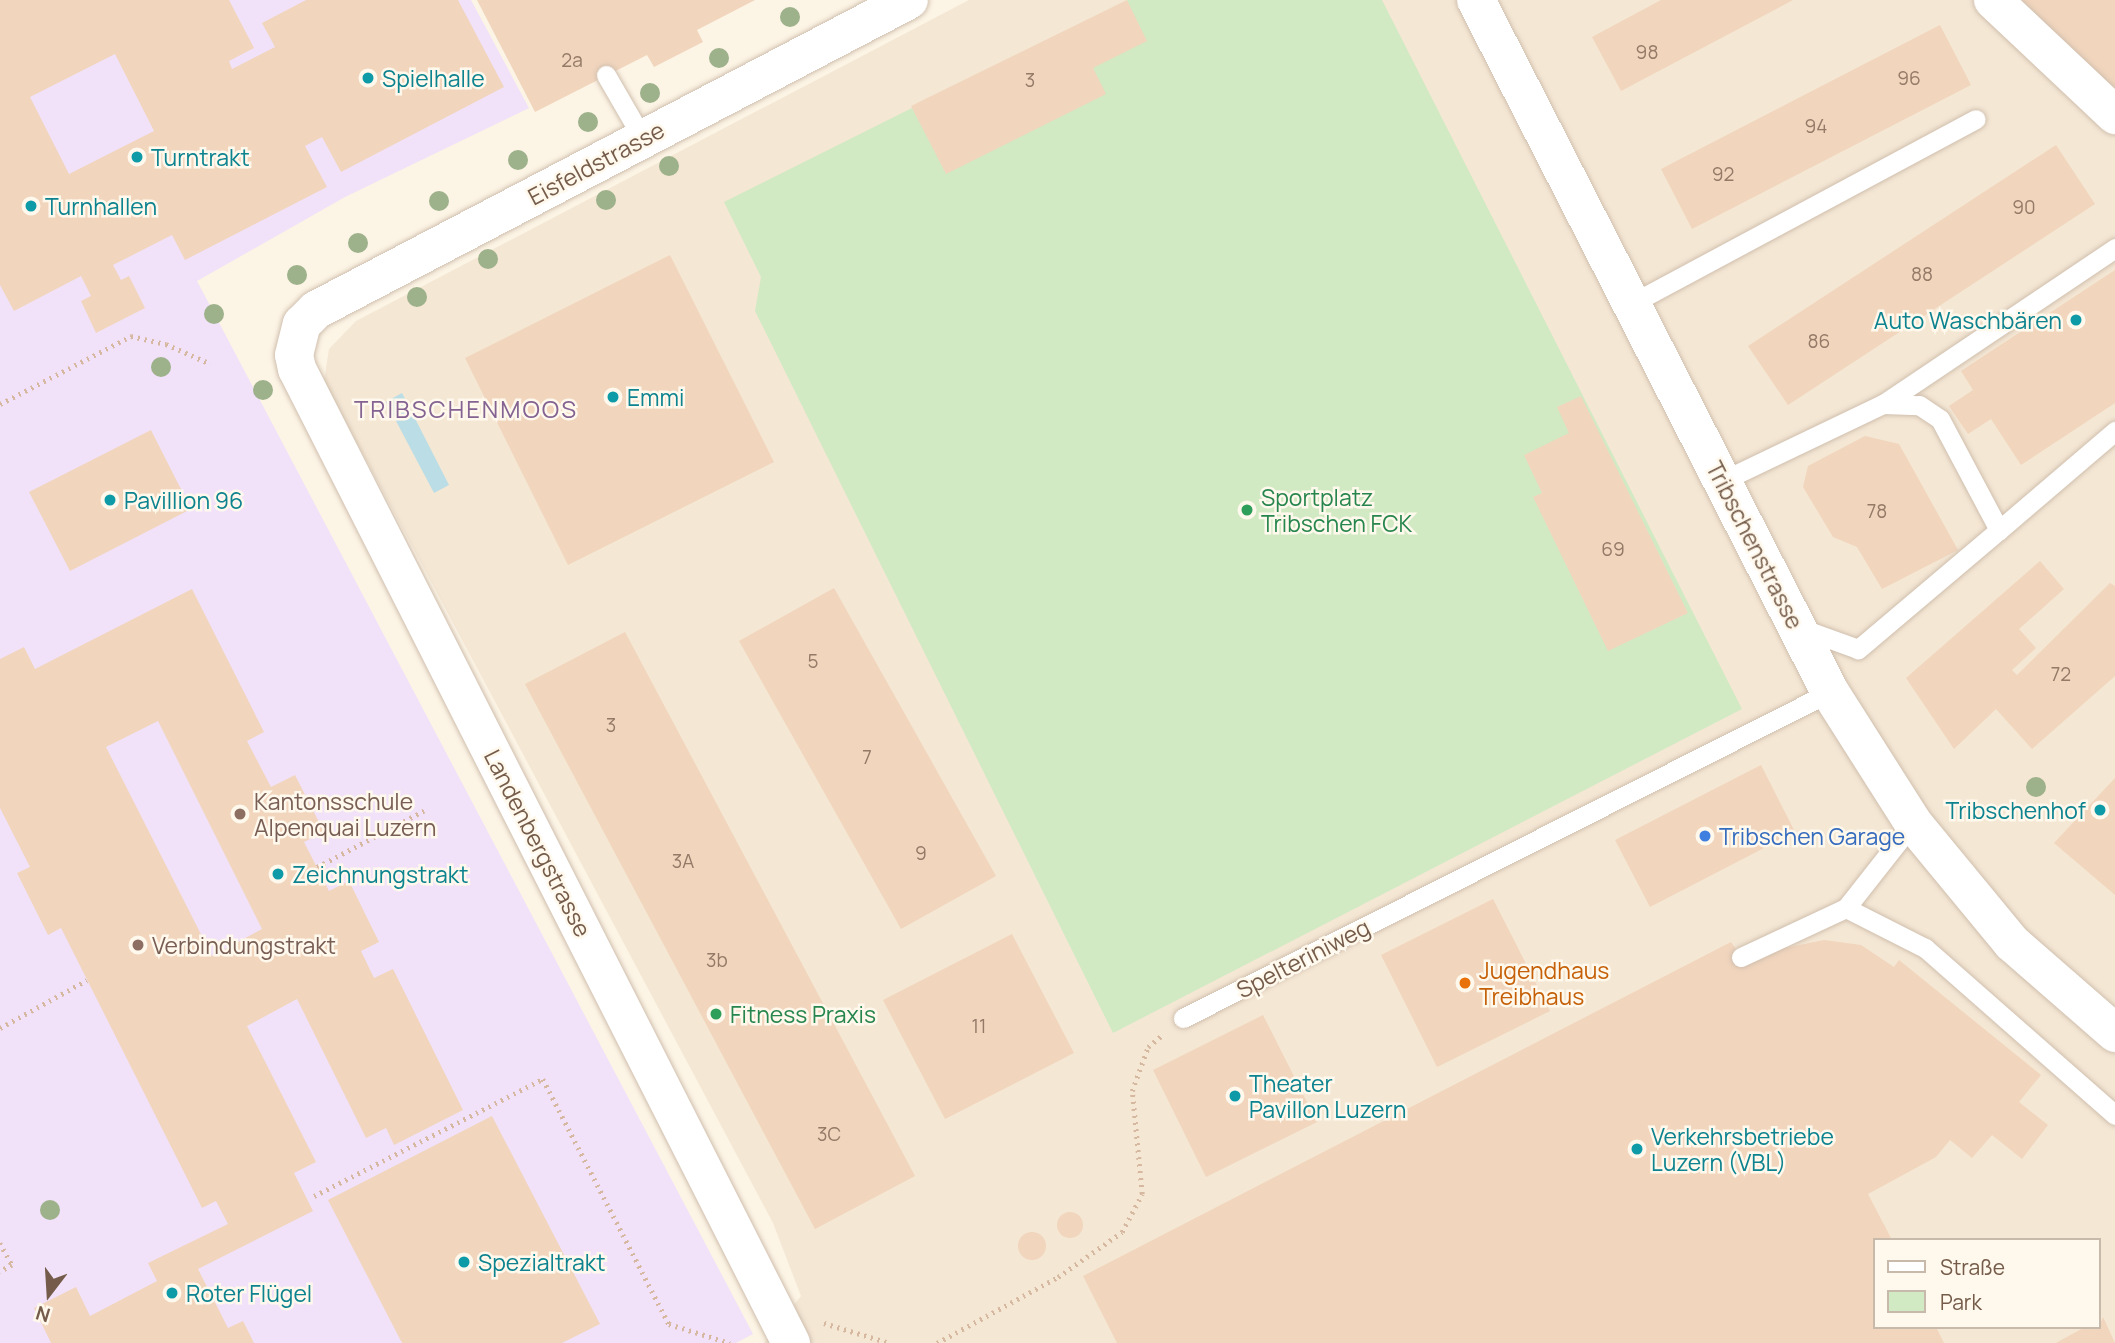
<!DOCTYPE html>
<meta charset="utf-8">
<style>
body{margin:0}
#map{position:relative;width:2115px;height:1343px;overflow:hidden;background:#fcf4e5;font-family:Manrope,sans-serif}
div>[style]{position:absolute}
.residential>*{inset:0;background:#f4e7d4}
.education>*{inset:0;background:#f1e2f9}
.green>*{inset:0;background:#d1eac4}
.water>*{inset:0;background:#badde6}
.building>*{inset:0;background:#f1d5bd}
.round{border-radius:50%}
.path>*{height:4.5px;margin-top:-2.25px;transform-origin:0;background:repeating-linear-gradient(90deg,#d6b8a0 0 2px,transparent 0 7px)}
.roads{filter:drop-shadow(0 0 2px #d0bfae) drop-shadow(0 0 2px #d0bfae)}
.service>*{height:19px;margin:-9.5px;padding:0 9.5px;transform-origin:9.5px;border-radius:9.5px;background:#fff}
.minor>*{height:38px;margin:-19px;padding:0 19px;transform-origin:19px;border-radius:19px;background:#fff}
.tertiary>*{height:38px;margin:-19px;padding:0 19px;transform-origin:19px;border-radius:19px;background:#fff}
.trees>*{width:20px;height:20px;margin:-10px;border-radius:50%;background:#9db18b}
.dots>*{width:19px;height:19px;translate:-50% -50%;box-sizing:border-box;border:4px solid #fff8ec;border-radius:50%}
span{translate:-50% -50%;white-space:nowrap;text-align:center;line-height:1.15;-webkit-text-stroke:5px #fff8ec;paint-order:stroke}
.number-label{font-size:19px;color:#947a67}
.number-label span{-webkit-text-stroke-width:0}
.culture-label{font-size:23px;color:#0d838f}
.left{translate:0 -50%;text-align:left}
.right{translate:-100% -50%;text-align:right}
.street-label{font-size:23px;color:#755c4a}
.leisure-label{font-size:23px;color:#27864d}
.education-label{font-size:23px;color:#785e54}
.shop-label{font-size:23px;color:#366cbe}
.food-label{font-size:23px;color:#c56008}
.neighbourhood-label{font-size:24px;color:#846292;letter-spacing:2px}
.legend{position:absolute;left:1873px;top:1238px;width:228px;height:91px;box-sizing:border-box;background:#fff8ec;border:2px solid #c8baab;margin:0;padding:9px 12px;list-style:none;font-size:21px;color:#755c4a}
.legend li{display:flex;align-items:center;gap:14px;height:35px}
.legend b{width:35px;border:2px solid #c8baab}
.north{position:absolute;left:14px;top:1259px;width:70px;height:70px;-webkit-text-stroke:5px #fff8ec;paint-order:stroke;rotate:197deg;font-size:19px;font-weight:700;line-height:28px;text-align:center;color:#755c4a}
.north::after{content:'';display:block;margin:auto;width:24px;height:32px;background:#755c4a;clip-path:polygon(50% 0,100% 100%,50% 72%,0 100%)}
</style>
<div id="map">
<div class="residential">
<i style="clip-path:polygon(evenodd,969px 0,2115px 0,2115px 1343px,764px 1343px,801px 1296px,773px 1223px,324px 381px,329px 349px,356px 321px,969px 0,1875px 1240px,2099px 1240px,2099px 1327px,1875px 1327px,1875px 1240px)"></i>
</div>
<div class="education">
<i style="clip-path:polygon(0 0,471px 0,529px 108px,345px 197px,197px 281px,753px 1334px,736px 1343px,0 1343px)"></i>
</div>
<div class="green">
<i style="clip-path:polygon(1128px 0,1382px 0,1742px 709px,1113px 1033px,755px 311px,761px 277px,724px 202px)"></i>
</div>
<div class="water">
<i style="clip-path:polygon(402px 393px,449px 485px,434px 493px,386px 402px)"></i>
</div>
<div class="building">
<i style="clip-path:polygon(evenodd,0 0,229px 0,254px 48px,229px 61px,232px 69px,275px 47px,262px 23px,306px 0,458px 0,504px 87px,341px 172px,322px 137px,305px 146px,327px 187px,185px 260px,172px 235px,113px 265px,121px 280px,129px 276px,145px 308px,96px 333px,81px 301px,91px 296px,81px 276px,14px 311px,0 285px,0 0,115px 54px,154px 131px,69px 174px,30px 97px,115px 54px)"></i>
<i style="clip-path:polygon(477px 0,755px 0,697px 30px,703px 42px,654px 67px,647px 55px,535px 112px)"></i>
<i style="clip-path:polygon(1127px 0,1147px 41px,1093px 68px,1106px 94px,946px 174px,911px 106px)"></i>
<i style="clip-path:polygon(1661px 0,1793px 0,1621px 91px,1592px 37px)"></i>
<i style="clip-path:polygon(2014px 0,2115px 0,2115px 94px)"></i>
<i style="clip-path:polygon(1940px 25px,1971px 85px,1692px 229px,1661px 169px)"></i>
<i style="clip-path:polygon(2056px 145px,2095px 204px,1788px 405px,1748px 346px)"></i>
<i style="clip-path:polygon(670px 255px,774px 462px,568px 565px,465px 358px)"></i>
<i style="clip-path:polygon(2115px 270px,2115px 403px,2021px 465px,1991px 419px,1968px 434px,1949px 406px,1973px 390px,1961px 371px)"></i>
<i style="clip-path:polygon(1581px 396px,1688px 613px,1608px 651px,1533px 497px,1542px 493px,1524px 455px,1569px 433px,1557px 407px)"></i>
<i style="clip-path:polygon(151px 430px,191px 509px,70px 571px,29px 492px)"></i>
<i style="clip-path:polygon(1865px 436px,1899px 444px,1958px 550px,1882px 589px,1857px 547px,1833px 537px,1803px 487px,1808px 466px)"></i>
<i style="clip-path:polygon(2040px 561px,2064px 589px,2019px 629px,2036px 648px,2012px 670px,2017px 675px,2110px 583px,2115px 586px,2115px 676px,2032px 749px,1996px 709px,1954px 749px,1906px 678px)"></i>
<i style="clip-path:polygon(834px 588px,996px 876px,901px 929px,739px 641px)"></i>
<i style="clip-path:polygon(evenodd,192px 589px,264px 732px,247px 741px,271px 787px,295px 775px,324px 832px,304px 842px,329px 891px,349px 881px,379px 942px,361px 951px,374px 978px,393px 969px,463px 1110px,394px 1145px,386px 1128px,366px 1138px,297px 999px,247px 1026px,316px 1162px,294px 1173px,313px 1211px,198px 1269px,228px 1328px,243px 1321px,254px 1343px,51px 1343px,34px 1308px,76px 1287px,90px 1316px,157px 1281px,148px 1263px,228px 1224px,216px 1201px,202px 1208px,61px 928px,48px 935px,17px 873px,30px 867px,0 808px,0 659px,24px 647px,35px 669px,192px 589px,158px 721px,262px 929px,212px 956px,106px 747px,158px 721px)"></i>
<i style="clip-path:polygon(625px 632px,915px 1176px,815px 1229px,525px 684px)"></i>
<i style="clip-path:polygon(1761px 765px,1795px 832px,1650px 907px,1615px 840px)"></i>
<i style="clip-path:polygon(2115px 778px,2115px 895px,2054px 843px)"></i>
<i style="clip-path:polygon(1493px 899px,1550px 1011px,1437px 1067px,1381px 955px)"></i>
<i style="clip-path:polygon(1012px 934px,1074px 1053px,945px 1119px,883px 1000px)"></i>
<i style="clip-path:polygon(1824px 940px,1861px 945px,1894px 967px,1899px 960px,2041px 1075px,2019px 1102px,2048px 1125px,2022px 1159px,1992px 1135px,1972px 1158px,1950px 1140px,1936px 1157px,1868px 1194px,1892px 1240px,1875px 1240px,1875px 1327px,1936px 1327px,1944px 1343px,1117px 1343px,1083px 1276px,1731px 942px,1741px 957px)"></i>
<i style="clip-path:polygon(1263px 1015px,1317px 1122px,1206px 1177px,1153px 1070px)"></i>
<i style="clip-path:polygon(492px 1116px,600px 1324px,562px 1343px,402px 1343px,328px 1200px)"></i>
<i class="round" style="left:1057px;top:1212px;width:26px;height:26px"></i>
<i class="round" style="left:1018px;top:1232px;width:28px;height:28px"></i>
<i style="clip-path:polygon(2103px 1317px,2115px 1343px,2056px 1343px,2085px 1327px,2099px 1327px)"></i>
</div>
<div class="path">
<i style="left:0;top:404px;width:148px;rotate:-27.4deg"></i>
<i style="left:131px;top:336px;width:36px;rotate:13deg"></i>
<i style="left:166px;top:344px;width:49px;rotate:24deg"></i>
<i style="left:317px;top:867px;width:124px;rotate:-27.8deg"></i>
<i style="left:0;top:1028px;width:99px;rotate:-28.9deg"></i>
<i style="left:314px;top:1196px;width:257px;rotate:-27.1deg"></i>
<i style="left:543px;top:1079px;width:276px;rotate:62.8deg"></i>
<i style="left:669px;top:1324px;width:64px;rotate:17.3deg"></i>
<i style="left:0;top:1243px;width:25px;rotate:61deg"></i>
<i style="left:12px;top:1265px;width:14px;rotate:150deg"></i>
<i style="left:824px;top:1323px;width:69px;rotate:16.9deg"></i>
<i style="left:937px;top:1343px;width:138px;rotate:-28.6deg"></i>
<i style="left:1058px;top:1277px;width:78px;rotate:-35.1deg"></i>
<i style="left:1122px;top:1232px;width:43px;rotate:-62.2deg"></i>
<i style="left:1142px;top:1194px;width:103px;rotate:-95.5deg"></i>
<i style="left:1132px;top:1091px;width:47px;rotate:-70deg"></i>
<i style="left:1148px;top:1047px;width:17px;rotate:-40deg"></i>
</div>
<div class="roads">
<div class="service">
<i style="left:606px;top:75px;width:74px;rotate:60deg"></i>
<i style="left:1631px;top:304px;width:391px;rotate:-28.2deg"></i>
<i style="left:1883px;top:404px;width:280px;rotate:-33.9deg"></i>
<i style="left:1722px;top:481px;width:178px;rotate:-25.6deg"></i>
<i style="left:1883px;top:404px;width:36px;rotate:2deg"></i>
<i style="left:1919px;top:405px;width:25px;rotate:34deg"></i>
<i style="left:1940px;top:419px;width:126px;rotate:62deg"></i>
<i style="left:1999px;top:530px;width:185px;rotate:139.8deg"></i>
<i style="left:1858px;top:649px;width:62px;rotate:-160.1deg"></i>
<i style="left:1999px;top:530px;width:153px;rotate:-40.5deg"></i>
<i style="left:1846px;top:908px;width:108px;rotate:-51.8deg"></i>
<i style="left:1741px;top:957px;width:116px;rotate:-25deg"></i>
<i style="left:1846px;top:908px;width:89px;rotate:26.9deg"></i>
<i style="left:1925px;top:948px;width:253px;rotate:41.3deg"></i>
<i style="left:1183px;top:1018px;width:724px;rotate:-26.74deg"></i>
</div>
<div class="minor">
<i style="left:1993px;top:0;width:168px;rotate:43.3deg"></i>
<i style="left:791px;top:1343px;width:1092px;rotate:-116.89deg"></i>
<i style="left:297px;top:369px;width:14px;rotate:-102deg"></i>
<i style="left:294px;top:355px;width:32px;rotate:-76deg"></i>
<i style="left:302px;top:324px;width:20px;rotate:-45deg"></i>
<i style="left:316px;top:310px;width:669px;rotate:-27.6deg"></i>
</div>
<div class="tertiary">
<i style="left:1476px;top:0;width:777px;rotate:62.91deg"></i>
<i style="left:1830px;top:692px;width:155px;rotate:57.6deg"></i>
<i style="left:1913px;top:823px;width:156px;rotate:50.5deg"></i>
<i style="left:2012px;top:943px;width:137px;rotate:41.1deg"></i>
</div>
</div>
<div class="trees">
<i style="left:790px;top:17px"></i>
<i style="left:719px;top:58px"></i>
<i style="left:650px;top:93px"></i>
<i style="left:588px;top:122px"></i>
<i style="left:518px;top:160px"></i>
<i style="left:669px;top:166px"></i>
<i style="left:606px;top:200px"></i>
<i style="left:439px;top:201px"></i>
<i style="left:358px;top:243px"></i>
<i style="left:488px;top:259px"></i>
<i style="left:297px;top:275px"></i>
<i style="left:417px;top:297px"></i>
<i style="left:214px;top:314px"></i>
<i style="left:161px;top:367px"></i>
<i style="left:263px;top:390px"></i>
<i style="left:2036px;top:787px"></i>
<i style="left:50px;top:1210px"></i>
</div>
<div class="dots">
<i style="left:368px;top:78px;background:#0f9aa8"></i>
<i style="left:137px;top:157px;background:#0f9aa8"></i>
<i style="left:31px;top:206px;background:#0f9aa8"></i>
<i style="left:2076px;top:320px;background:#0f9aa8"></i>
<i style="left:613px;top:397px;background:#0f9aa8"></i>
<i style="left:110px;top:500px;background:#0f9aa8"></i>
<i style="left:1247px;top:510px;background:#2e9e5b"></i>
<i style="left:2100px;top:810px;background:#0f9aa8"></i>
<i style="left:240px;top:814px;background:#8d6e63"></i>
<i style="left:1705px;top:836px;background:#3f7fe0"></i>
<i style="left:278px;top:874px;background:#0f9aa8"></i>
<i style="left:138px;top:945px;background:#8d6e63"></i>
<i style="left:1465px;top:983px;background:#e8710a"></i>
<i style="left:716px;top:1014px;background:#2e9e5b"></i>
<i style="left:1235px;top:1096px;background:#0f9aa8"></i>
<i style="left:1637px;top:1149px;background:#0f9aa8"></i>
<i style="left:464px;top:1262px;background:#0f9aa8"></i>
<i style="left:172px;top:1293px;background:#0f9aa8"></i>
</div>
<div class="number-label">
<span style="left:1647px;top:53px">98</span>
<span style="left:572px;top:61px">2a</span>
<span style="left:1909px;top:79px">96</span>
<span style="left:1030px;top:81px">3</span>
<span style="left:1816px;top:127px">94</span>
<span style="left:1723px;top:175px">92</span>
<span style="left:2024px;top:208px">90</span>
<span style="left:1922px;top:275px">88</span>
<span style="left:1819px;top:342px">86</span>
<span style="left:1877px;top:512px">78</span>
<span style="left:1613px;top:550px">69</span>
<span style="left:813px;top:662px">5</span>
<span style="left:2061px;top:675px">72</span>
<span style="left:611px;top:726px">3</span>
<span style="left:867px;top:758px">7</span>
<span style="left:921px;top:854px">9</span>
<span style="left:683px;top:862px">3A</span>
<span style="left:717px;top:961px">3b</span>
<span style="left:979px;top:1027px">11</span>
<span style="left:829px;top:1135px">3C</span>
</div>
<div class="culture-label">
<span class="left" style="left:382px;top:78px">Spielhalle</span>
<span class="left" style="left:151px;top:157px">Turntrakt</span>
<span class="left" style="left:45px;top:206px">Turnhallen</span>
<span class="right" style="left:2062px;top:320px">Auto Waschbären</span>
<span class="left" style="left:627px;top:397px">Emmi</span>
<span class="left" style="left:124px;top:500px">Pavillion 96</span>
<span class="right" style="left:2086px;top:810px">Tribschenhof</span>
<span class="left" style="left:292px;top:874px">Zeichnungstrakt</span>
<span class="left" style="left:1249px;top:1096px">Theater<br>Pavillon Luzern</span>
<span class="left" style="left:1651px;top:1149px">Verkehrsbetriebe<br>Luzern (VBL)</span>
<span class="left" style="left:478px;top:1262px">Spezialtrakt</span>
<span class="left" style="left:186px;top:1293px">Roter Flügel</span>
</div>
<div class="street-label">
<span style="left:596px;top:163px;rotate:-28deg">Eisfeldstrasse</span>
<span style="left:1755px;top:545px;rotate:63deg">Tribschenstrasse</span>
<span style="left:538px;top:843px;rotate:63deg">Landenbergstrasse</span>
<span style="left:1303px;top:958px;rotate:-27deg">Spelteriniweg</span>
</div>
<div class="leisure-label">
<span class="left" style="left:1261px;top:510px">Sportplatz<br>Tribschen FCK</span>
<span class="left" style="left:730px;top:1014px">Fitness Praxis</span>
</div>
<div class="education-label">
<span class="left" style="left:254px;top:814px">Kantonsschule<br>Alpenquai Luzern</span>
<span class="left" style="left:152px;top:945px">Verbindungstrakt</span>
</div>
<div class="shop-label">
<span class="left" style="left:1719px;top:836px">Tribschen Garage</span>
</div>
<div class="food-label">
<span class="left" style="left:1479px;top:983px">Jugendhaus<br>Treibhaus</span>
</div>
<div class="neighbourhood-label">
<span style="left:466px;top:409px">TRIBSCHENMOOS</span>
</div>
<ul class="legend">
<li><b style="height:9px;background:#fff"></b>Straße</li>
<li><b style="height:19px;background:#d1eac4"></b>Park</li>
</ul>
<div class="north">N</div>
</div>
